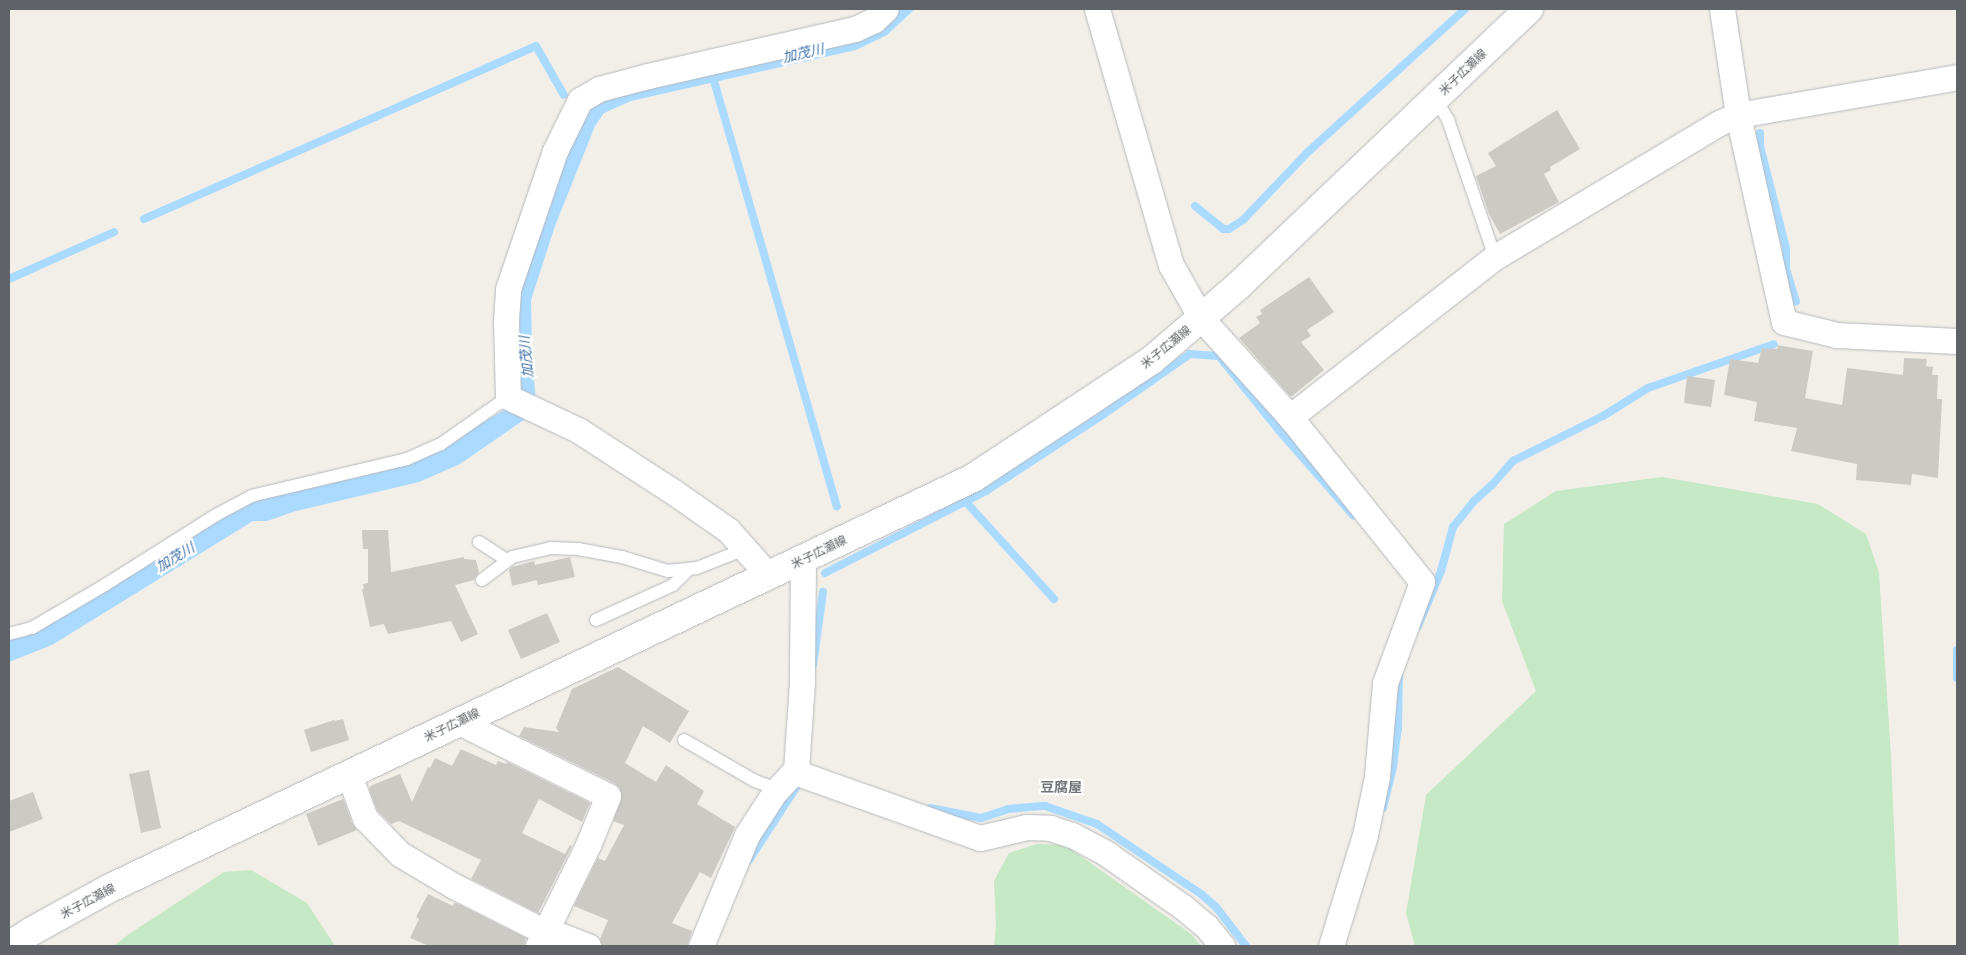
<!DOCTYPE html>
<meta charset="utf-8">
<style>
body{margin:0}
#map{position:relative;width:1966px;height:955px;overflow:hidden;background:#f1efe8;font-family:"Titillium Web","Noto Sans JP",sans-serif}
div>[style]{position:absolute}
.green>*{inset:0;background:#c5e8c5}
.water>*{inset:0;background:#aadaff}
.stream>*{height:8px;margin:-4px;padding:0 4px;transform-origin:4px;border-radius:4px;background:#aadaff}
.building>*{inset:0;background:#cccac5}
.roads{filter:drop-shadow(0 0 1px #b5b8bc) drop-shadow(0 0 1px #b5b8bc)}
.lane>*{height:12px;margin:-6px;padding:0 6px;transform-origin:6px;border-radius:6px;background:#fff}
.street>*{height:25px;margin:-12.5px;padding:0 12.5px;transform-origin:12.5px;border-radius:12.5px;background:#fff}
.secondary>*{height:28px;margin:-14px;padding:0 14px;transform-origin:14px;border-radius:14px;background:#fff}
span{translate:-50% -50%;white-space:nowrap;text-align:center;line-height:1.15;-webkit-text-stroke:4.5px #fff;paint-order:stroke}
.street-label{font-size:12px;color:#5f6368}
.water-label{font-size:14px;color:#4174aa;font-style:italic}
.neighbourhood-label{font-size:14px;color:#70757a;font-weight:700}
.frame{position:absolute;inset:0;border:10px solid #5f6368;pointer-events:none}
</style>
<div id="map">
<div class="green">
<i style="clip-path:polygon(1662px 477px,1818px 504px,1866px 534px,1879px 573px,1891px 756px,1899px 946px,1415px 946px,1406px 913px,1426px 795px,1536px 691px,1502px 601px,1504px 524px,1556px 491px)"></i>
<i style="clip-path:polygon(1037px 844px,1065px 845px,1191px 934px,1201px 946px,994px 946px,996px 925px,994px 881px,1009px 853px)"></i>
<i style="clip-path:polygon(251px 870px,307px 903px,335px 946px,114px 946px,129px 934px,224px 872px)"></i>
</div>
<div class="water">
<i style="clip-path:polygon(890px 9px,915px 9px,887px 35px,856px 50px,631px 101px,604px 113px,595px 126px,555px 226px,531px 300px,532px 352px,536px 404px,531px 415px,460px 464px,419px 482px,296px 511px,267px 521px,253px 521px,52px 645px,9px 662px,9px 637px,143px 566px,248px 503px,417px 459px,510px 407px,511px 304px,586px 104px)"></i>
</div>
<div class="stream">
<i style="left:712px;top:74px;width:450px;rotate:73.9deg"></i>
<i style="left:1760px;top:133px;width:13px;rotate:90deg"></i>
<i style="left:1760px;top:146px;width:105px;rotate:75.7deg"></i>
<i style="left:1786px;top:248px;width:21px;rotate:90deg"></i>
<i style="left:1786px;top:269px;width:34px;rotate:73deg"></i>
<i style="left:1195px;top:206px;width:36px;rotate:39deg"></i>
<i style="left:1223px;top:229px;width:6px"></i>
<i style="left:1229px;top:229px;width:17px;rotate:-33deg"></i>
<i style="left:1243px;top:220px;width:95px;rotate:-46.3deg"></i>
<i style="left:1309px;top:151px;width:211px;rotate:-42.3deg"></i>
<i style="left:144px;top:219px;width:428px;rotate:-23.8deg"></i>
<i style="left:536px;top:46px;width:56px;rotate:60.3deg"></i>
<i style="left:9px;top:279px;width:115px;rotate:-24.1deg"></i>
<i style="left:966px;top:502px;width:131px;rotate:47.8deg"></i>
<i style="left:825px;top:573px;width:181px;rotate:-27deg"></i>
<i style="left:986px;top:491px;width:141px;rotate:-33.1deg"></i>
<i style="left:1104px;top:414px;width:105px;rotate:-34.9deg"></i>
<i style="left:1190px;top:354px;width:29px;rotate:4deg"></i>
<i style="left:1219px;top:356px;width:92px;rotate:51.1deg"></i>
<i style="left:1277px;top:428px;width:116px;rotate:48.9deg"></i>
<i style="left:1418px;top:626px;width:60px;rotate:-67.3deg"></i>
<i style="left:1441px;top:571px;width:46px;rotate:-74.7deg"></i>
<i style="left:1453px;top:527px;width:33px;rotate:-51deg"></i>
<i style="left:1474px;top:501px;width:24px;rotate:-42deg"></i>
<i style="left:1492px;top:485px;width:32px;rotate:-49deg"></i>
<i style="left:1513px;top:461px;width:101px;rotate:-26.6deg"></i>
<i style="left:1603px;top:416px;width:53px;rotate:-31.9deg"></i>
<i style="left:1648px;top:388px;width:133px;rotate:-19.2deg"></i>
<i style="left:1957px;top:650px;width:28px;rotate:90deg"></i>
<i style="left:813px;top:665px;width:74px;rotate:-82.2deg"></i>
<i style="left:930px;top:808px;width:52px;rotate:11.1deg"></i>
<i style="left:981px;top:818px;width:28px;rotate:-18deg"></i>
<i style="left:1008px;top:809px;width:37px;rotate:-5deg"></i>
<i style="left:1045px;top:806px;width:55px;rotate:19.1deg"></i>
<i style="left:1097px;top:824px;width:125px;rotate:33.9deg"></i>
<i style="left:1201px;top:894px;width:20px;rotate:41deg"></i>
<i style="left:1216px;top:907px;width:49px;rotate:52.4deg"></i>
<i style="left:1383px;top:808px;width:42px;rotate:-76.3deg"></i>
<i style="left:1393px;top:767px;width:38px;rotate:-83deg"></i>
<i style="left:1398px;top:729px;width:56px;rotate:-89deg"></i>
<i style="left:749px;top:860px;width:88px;rotate:-57deg"></i>
</div>
<div class="building">
<i style="clip-path:polygon(1557px 110px,1580px 149px,1550px 167px,1551px 170px,1544px 174px,1559px 202px,1500px 234px,1489px 214px,1476px 176px,1496px 166px,1488px 153px)"></i>
<i style="clip-path:polygon(1309px 277px,1334px 312px,1307px 330px,1311px 336px,1301px 342px,1324px 370px,1291px 397px,1239px 338px,1260px 323px,1256px 317px,1262px 314px,1260px 310px)"></i>
<i style="clip-path:polygon(1777px 345px,1813px 351px,1805px 398px,1842px 405px,1847px 368px,1903px 375px,1904px 358px,1927px 359px,1926px 366px,1933px 367px,1932px 375px,1938px 375px,1937px 399px,1942px 399px,1938px 478px,1912px 474px,1911px 485px,1856px 480px,1857px 464px,1791px 451px,1797px 428px,1754px 421px,1757px 402px,1724px 395px,1730px 359px,1758px 363px,1762px 348px,1778px 349px)"></i>
<i style="clip-path:polygon(1687px 376px,1715px 380px,1711px 407px,1684px 403px)"></i>
<i style="clip-path:polygon(362px 530px,388px 530px,391px 572px,464px 557px,464px 559px,476px 560px,479px 572px,474px 580px,455px 585px,478px 634px,461px 642px,451px 621px,388px 634px,384px 624px,370px 627px,362px 589px,364px 589px,363px 584px,368px 583px,368px 549px,363px 549px)"></i>
<i style="clip-path:polygon(570px 557px,575px 577px,538px 585px,537px 580px,512px 586px,509px 570px,512px 567px,534px 561px,535px 565px)"></i>
<i style="clip-path:polygon(547px 613px,560px 642px,521px 659px,508px 630px)"></i>
<i style="clip-path:polygon(618px 667px,689px 711px,670px 743px,643px 726px,625px 763px,656px 782px,666px 765px,704px 791px,697px 804px,735px 827px,711px 878px,700px 872px,672px 923px,692px 931px,687px 946px,602px 946px,600px 939px,608px 920px,574px 906px,598px 858px,605px 861px,624px 825px,613px 821px,621px 801px,620px 788px,614px 783px,519px 736px,524px 727px,559px 732px,556px 728px,572px 689px)"></i>
<i style="clip-path:polygon(343px 719px,349px 740px,311px 752px,304px 730px,334px 720px,335px 721px)"></i>
<i style="clip-path:polygon(461px 749px,496px 765px,498px 761px,506px 764px,507px 762px,590px 803px,582px 822px,539px 799px,522px 833px,565px 854px,570px 845px,572px 846px,538px 913px,471px 879px,481px 860px,399px 821px,391px 824px,377px 810px,369px 788px,372px 785px,400px 774px,412px 802px,428px 767px,430px 768px,435px 758px,452px 766px)"></i>
<i style="clip-path:polygon(149px 770px,161px 828px,141px 833px,129px 774px)"></i>
<i style="clip-path:polygon(33px 792px,43px 819px,9px 832px,9px 801px)"></i>
<i style="clip-path:polygon(343px 799px,352px 823px,357px 830px,318px 846px,306px 814px)"></i>
<i style="clip-path:polygon(428px 894px,453px 906px,454px 903px,458px 904px,526px 938px,524px 946px,429px 946px,410px 938px,419px 919px,416px 917px)"></i>
</div>
<div class="roads">
<div class="lane">
<i style="left:1435px;top:98px;width:26px;rotate:59deg"></i>
<i style="left:1448px;top:120px;width:145px;rotate:71.1deg"></i>
<i style="left:479px;top:542px;width:33px;rotate:33deg"></i>
<i style="left:482px;top:580px;width:38px;rotate:-37deg"></i>
<i style="left:512px;top:557px;width:39px;rotate:-13deg"></i>
<i style="left:550px;top:548px;width:28px;rotate:2deg"></i>
<i style="left:578px;top:549px;width:45px;rotate:10.3deg"></i>
<i style="left:622px;top:557px;width:48px;rotate:16.9deg"></i>
<i style="left:668px;top:571px;width:29px;rotate:-6deg"></i>
<i style="left:697px;top:568px;width:52px;rotate:-21.6deg"></i>
<i style="left:596px;top:620px;width:85px;rotate:-24.4deg"></i>
<i style="left:673px;top:585px;width:23px;rotate:-45deg"></i>
<i style="left:9px;top:634px;width:24px;rotate:-15deg"></i>
<i style="left:32px;top:628px;width:85px;rotate:-30.5deg"></i>
<i style="left:105px;top:585px;width:131px;rotate:-32.2deg"></i>
<i style="left:216px;top:515px;width:40px;rotate:-28deg"></i>
<i style="left:251px;top:496px;width:160px;rotate:-13.3deg"></i>
<i style="left:407px;top:459px;width:37px;rotate:-24deg"></i>
<i style="left:441px;top:444px;width:82px;rotate:-35deg"></i>
<i style="left:684px;top:740px;width:82px;rotate:30deg"></i>
<i style="left:755px;top:781px;width:23px;rotate:20deg"></i>
</div>
<div class="street">
<i style="left:1097px;top:9px;width:266px;rotate:73.9deg"></i>
<i style="left:1171px;top:265px;width:61px;rotate:60.5deg"></i>
<i style="left:1201px;top:318px;width:133px;rotate:48deg"></i>
<i style="left:1290px;top:417px;width:211px;rotate:51.3deg"></i>
<i style="left:1422px;top:582px;width:108px;rotate:110.1deg"></i>
<i style="left:1385px;top:683px;width:94px;rotate:94.9deg"></i>
<i style="left:1377px;top:777px;width:59px;rotate:101.7deg"></i>
<i style="left:1365px;top:835px;width:116px;rotate:107deg"></i>
<i style="left:1722px;top:9px;width:107px;rotate:81.4deg"></i>
<i style="left:1738px;top:115px;width:212px;rotate:77.5deg"></i>
<i style="left:1784px;top:322px;width:55px;rotate:13.8deg"></i>
<i style="left:1837px;top:335px;width:120px;rotate:2.9deg"></i>
<i style="left:1290px;top:417px;width:260px;rotate:-38deg"></i>
<i style="left:1495px;top:257px;width:261px;rotate:-30.9deg"></i>
<i style="left:1719px;top:123px;width:21px;rotate:-23deg"></i>
<i style="left:1738px;top:115px;width:222px;rotate:-9.8deg"></i>
<i style="left:803px;top:559px;width:123px;rotate:90.5deg"></i>
<i style="left:802px;top:682px;width:87px;rotate:93.9deg"></i>
<i style="left:796px;top:769px;width:9px;rotate:41deg"></i>
<i style="left:803px;top:775px;width:188px;rotate:19.6deg"></i>
<i style="left:980px;top:838px;width:48px;rotate:-13.2deg"></i>
<i style="left:1027px;top:827px;width:23px;rotate:2deg"></i>
<i style="left:1050px;top:828px;width:23px;rotate:18deg"></i>
<i style="left:1072px;top:835px;width:40px;rotate:28deg"></i>
<i style="left:1107px;top:854px;width:93px;rotate:34.9deg"></i>
<i style="left:1183px;top:907px;width:30px;rotate:40deg"></i>
<i style="left:1206px;top:926px;width:26px;rotate:51deg"></i>
<i style="left:769px;top:576px;width:62px;rotate:-131.7deg"></i>
<i style="left:728px;top:530px;width:68px;rotate:-145.1deg"></i>
<i style="left:672px;top:491px;width:112px;rotate:-147deg"></i>
<i style="left:578px;top:430px;width:77px;rotate:-154.8deg"></i>
<i style="left:508px;top:397px;width:77px;rotate:-91.5deg"></i>
<i style="left:506px;top:320px;width:31px;rotate:-86deg"></i>
<i style="left:508px;top:289px;width:146px;rotate:-71.2deg"></i>
<i style="left:555px;top:151px;width:57px;rotate:-63.9deg"></i>
<i style="left:580px;top:100px;width:22px;rotate:-30deg"></i>
<i style="left:599px;top:89px;width:51px;rotate:-14.9deg"></i>
<i style="left:648px;top:76px;width:212px;rotate:-12.8deg"></i>
<i style="left:855px;top:29px;width:21px;rotate:-25deg"></i>
<i style="left:874px;top:20px;width:16px;rotate:-43deg"></i>
<i style="left:459px;top:722px;width:166px;rotate:26.4deg"></i>
<i style="left:608px;top:796px;width:53px;rotate:112.2deg"></i>
<i style="left:588px;top:845px;width:113px;rotate:116.3deg"></i>
<i style="left:349px;top:775px;width:46px;rotate:69.6deg"></i>
<i style="left:365px;top:818px;width:50px;rotate:45.8deg"></i>
<i style="left:400px;top:854px;width:63px;rotate:30.7deg"></i>
<i style="left:454px;top:886px;width:102px;rotate:26.8deg"></i>
<i style="left:546px;top:930px;width:45px;rotate:20.9deg"></i>
<i style="left:701px;top:946px;width:120px;rotate:-67.5deg"></i>
<i style="left:747px;top:835px;width:50px;rotate:-57.3deg"></i>
<i style="left:774px;top:793px;width:33px;rotate:-47deg"></i>
</div>
<div class="secondary">
<i style="left:9px;top:946px;width:27px;rotate:-33deg"></i>
<i style="left:32px;top:931px;width:87px;rotate:-28.9deg"></i>
<i style="left:108px;top:889px;width:958px;rotate:-25.41deg"></i>
<i style="left:973px;top:478px;width:214px;rotate:-33.4deg"></i>
<i style="left:1152px;top:360px;width:113px;rotate:-40.7deg"></i>
<i style="left:1238px;top:286px;width:402px;rotate:-43.6deg"></i>
</div>
</div>
<div class="street-label">
<span style="left:1463px;top:72px;rotate:-44deg">米子広瀬線</span>
<span style="left:1166px;top:347px;rotate:-39deg">米子広瀬線</span>
<span style="left:819px;top:552px;rotate:-26deg">米子広瀬線</span>
<span style="left:452px;top:725px;rotate:-26deg">米子広瀬線</span>
<span style="left:88px;top:901px;rotate:-28deg">米子広瀬線</span>
</div>
<div class="water-label">
<span style="left:803px;top:53px;rotate:-13deg">加茂川</span>
<span style="left:526px;top:357px;rotate:-95deg">加茂川</span>
<span style="left:175px;top:557px;rotate:-31deg">加茂川</span>
</div>
<div class="neighbourhood-label">
<span style="left:1061px;top:787px">豆腐屋</span>
</div>
<div class="frame"></div>
</div>
